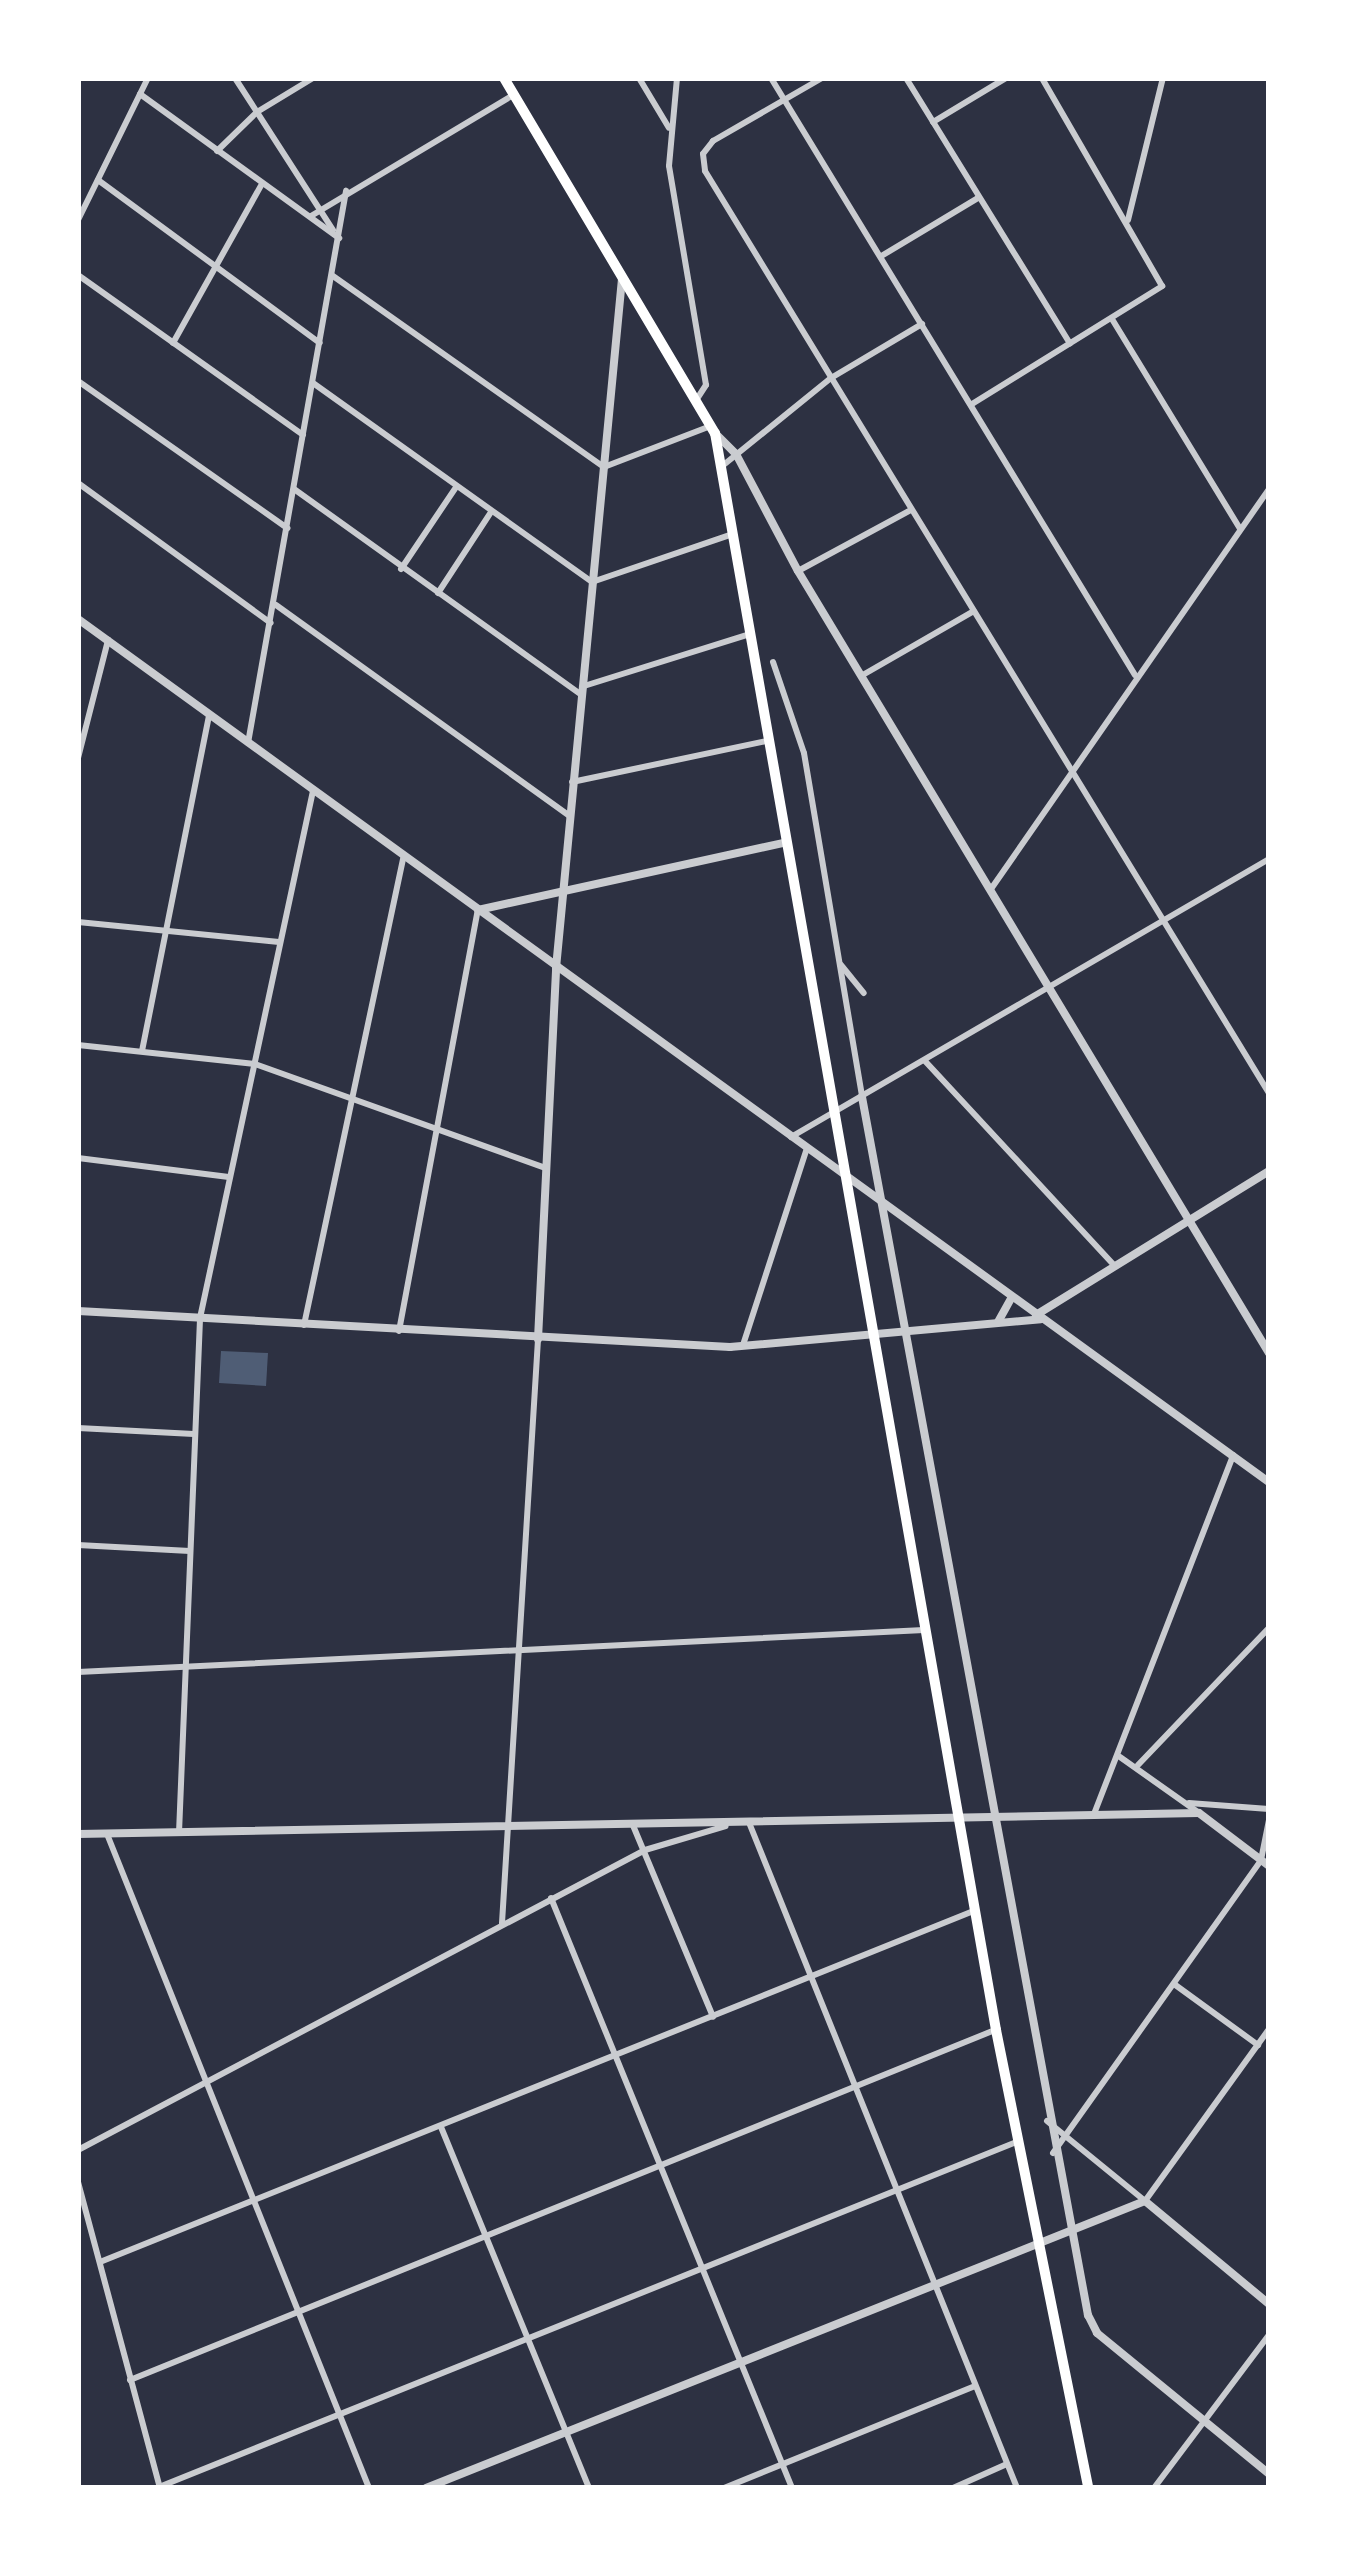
<!DOCTYPE html>
<style>
body{margin:0}
#map{position:relative;width:1347px;height:2566px;overflow:hidden;background:#2d3142;font-family:Lato,sans-serif}
div>[style]{position:absolute}
.water>*{inset:0;background:#4f5d75}
.minor>*{height:6px;margin:-3px;padding:0 3px;transform-origin:3px;border-radius:3px;background:#caccd0}
.tertiary>*{height:8px;margin:-4px;padding:0 4px;transform-origin:4px;border-radius:4px;background:#caccd0}
.primary>*{height:10px;margin:-5px;padding:0 5px;transform-origin:5px;border-radius:5px;background:#fff}
span{translate:-50% -50%;white-space:nowrap;text-align:center;line-height:1.15;-webkit-text-stroke:9px #fff;paint-order:stroke}
.frame{position:absolute;inset:0;border:81px solid #fff;pointer-events:none}
</style>
<div id="map">
<div class="water">
<i style="clip-path:polygon(221px 1351px,268px 1353px,266px 1386px,219px 1383px)"></i>
</div>
<div class="minor">
<i style="left:235px;top:78px;width:181px;rotate:57.2deg"></i>
<i style="left:639px;top:78px;width:58px;rotate:59deg"></i>
<i style="left:677px;top:78px;width:88px;rotate:95.2deg"></i>
<i style="left:669px;top:166px;width:222px;rotate:80.4deg"></i>
<i style="left:706px;top:385px;width:17px;rotate:123deg"></i>
<i style="left:771px;top:78px;width:699px;rotate:58.63deg"></i>
<i style="left:822px;top:78px;width:126px;rotate:150deg"></i>
<i style="left:713px;top:141px;width:16px;rotate:128deg"></i>
<i style="left:703px;top:154px;width:17px;rotate:83deg"></i>
<i style="left:705px;top:171px;width:1081px;rotate:58.55deg"></i>
<i style="left:906px;top:78px;width:312px;rotate:58.3deg"></i>
<i style="left:140px;top:94px;width:246px;rotate:35.9deg"></i>
<i style="left:933px;top:122px;width:85px;rotate:-31.1deg"></i>
<i style="left:217px;top:151px;width:56px;rotate:-44.3deg"></i>
<i style="left:257px;top:112px;width:66px;rotate:-31.3deg"></i>
<i style="left:98px;top:180px;width:275px;rotate:36.3deg"></i>
<i style="left:311px;top:216px;width:235px;rotate:-30.9deg"></i>
<i style="left:78px;top:220px;width:158px;rotate:-63.8deg"></i>
<i style="left:1128px;top:220px;width:146px;rotate:-76.2deg"></i>
<i style="left:883px;top:255px;width:111px;rotate:-31deg"></i>
<i style="left:78px;top:275px;width:276px;rotate:35.4deg"></i>
<i style="left:333px;top:276px;width:332px;rotate:35.2deg"></i>
<i style="left:604px;top:467px;width:115px;rotate:-21deg"></i>
<i style="left:1112px;top:319px;width:246px;rotate:58.6deg"></i>
<i style="left:173px;top:343px;width:182px;rotate:-60.8deg"></i>
<i style="left:78px;top:381px;width:256px;rotate:35.1deg"></i>
<i style="left:313px;top:383px;width:343px;rotate:35.5deg"></i>
<i style="left:592px;top:582px;width:146px;rotate:-18.8deg"></i>
<i style="left:972px;top:404px;width:224px;rotate:-31.8deg"></i>
<i style="left:1162px;top:286px;width:240px;rotate:-120deg"></i>
<i style="left:721px;top:467px;width:141px;rotate:-39deg"></i>
<i style="left:831px;top:378px;width:106px;rotate:-30.7deg"></i>
<i style="left:78px;top:483px;width:238px;rotate:36deg"></i>
<i style="left:294px;top:489px;width:354px;rotate:35.6deg"></i>
<i style="left:401px;top:569px;width:99px;rotate:-56.1deg"></i>
<i style="left:798px;top:571px;width:128px;rotate:-28.4deg"></i>
<i style="left:438px;top:593px;width:97px;rotate:-56.8deg"></i>
<i style="left:276px;top:605px;width:362px;rotate:35.7deg"></i>
<i style="left:773px;top:662px;width:96px;rotate:71.2deg"></i>
<i style="left:804px;top:753px;width:349px;rotate:80.4deg"></i>
<i style="left:861px;top:676px;width:130px;rotate:-29.9deg"></i>
<i style="left:584px;top:686px;width:171px;rotate:-17.4deg"></i>
<i style="left:248px;top:743px;width:561px;rotate:-79.93deg"></i>
<i style="left:78px;top:758px;width:122px;rotate:-75.7deg"></i>
<i style="left:572px;top:782px;width:198px;rotate:-11.9deg"></i>
<i style="left:991px;top:889px;width:487px;rotate:-55.2deg"></i>
<i style="left:78px;top:922px;width:202px;rotate:5.7deg"></i>
<i style="left:841px;top:965px;width:36px;rotate:51deg"></i>
<i style="left:78px;top:1045px;width:178px;rotate:6.1deg"></i>
<i style="left:255px;top:1064px;width:309px;rotate:19.7deg"></i>
<i style="left:142px;top:1051px;width:343px;rotate:-78.7deg"></i>
<i style="left:925px;top:1061px;width:278px;rotate:47.2deg"></i>
<i style="left:791px;top:1137px;width:553px;rotate:-30.18deg"></i>
<i style="left:78px;top:1158px;width:152px;rotate:7.2deg"></i>
<i style="left:304px;top:1325px;width:477px;rotate:-78deg"></i>
<i style="left:399px;top:1331px;width:428px;rotate:-79.4deg"></i>
<i style="left:743px;top:1345px;width:207px;rotate:-72deg"></i>
<i style="left:78px;top:1428px;width:116px;rotate:3deg"></i>
<i style="left:78px;top:1545px;width:112px;rotate:3.1deg"></i>
<i style="left:78px;top:1672px;width:847px;rotate:-2.84deg"></i>
<i style="left:1120px;top:1757px;width:97px;rotate:35.3deg"></i>
<i style="left:1138px;top:1765px;width:190px;rotate:-46.3deg"></i>
<i style="left:1189px;top:1803px;width:80px;rotate:4.3deg"></i>
<i style="left:1094px;top:1814px;width:385px;rotate:-68.8deg"></i>
<i style="left:632px;top:1823px;width:210px;rotate:67.3deg"></i>
<i style="left:750px;top:1825px;width:715px;rotate:68.06deg"></i>
<i style="left:179px;top:1833px;width:515px;rotate:-87.66deg"></i>
<i style="left:200px;top:1318px;width:539px;rotate:-77.9deg"></i>
<i style="left:107px;top:1834px;width:705px;rotate:68.17deg"></i>
<i style="left:551px;top:1898px;width:637px;rotate:67.78deg"></i>
<i style="left:502px;top:1923px;width:584px;rotate:-86.47deg"></i>
<i style="left:1174px;top:1984px;width:104px;rotate:36deg"></i>
<i style="left:1047px;top:2121px;width:127px;rotate:39.2deg"></i>
<i style="left:1145px;top:2201px;width:212px;rotate:-54.2deg"></i>
<i style="left:441px;top:2127px;width:390px;rotate:67.7deg"></i>
<i style="left:78px;top:2150px;width:641px;rotate:-27.88deg"></i>
<i style="left:645px;top:1850px;width:84px;rotate:-16.5deg"></i>
<i style="left:1053px;top:2153px;width:359px;rotate:-54.6deg"></i>
<i style="left:1261px;top:1860px;width:41px;rotate:-78.7deg"></i>
<i style="left:78px;top:2182px;width:317px;rotate:75deg"></i>
<i style="left:100px;top:2262px;width:944px;rotate:-21.89deg"></i>
<i style="left:130px;top:2380px;width:933px;rotate:-22.03deg"></i>
<i style="left:159px;top:2487px;width:927px;rotate:-21.92deg"></i>
<i style="left:724px;top:2488px;width:271px;rotate:-22.1deg"></i>
<i style="left:953px;top:2488px;width:59px;rotate:-24deg"></i>
<i style="left:1154px;top:2488px;width:191px;rotate:-53.1deg"></i>
</div>
<div class="tertiary">
<i style="left:716px;top:434px;width:28px;rotate:45deg"></i>
<i style="left:736px;top:454px;width:132px;rotate:62.1deg"></i>
<i style="left:798px;top:571px;width:913px;rotate:58.94deg"></i>
<i style="left:78px;top:619px;width:1471px;rotate:35.93deg"></i>
<i style="left:478px;top:910px;width:313px;rotate:-12.4deg"></i>
<i style="left:862px;top:1097px;width:1239px;rotate:79.49deg"></i>
<i style="left:1088px;top:2315px;width:20px;rotate:63deg"></i>
<i style="left:1097px;top:2333px;width:222px;rotate:39.3deg"></i>
<i style="left:78px;top:1311px;width:653px;rotate:3.16deg"></i>
<i style="left:730px;top:1347px;width:312px;rotate:-5.1deg"></i>
<i style="left:1036px;top:1315px;width:274px;rotate:-31.7deg"></i>
<i style="left:998px;top:1322px;width:29px;rotate:-61deg"></i>
<i style="left:538px;top:1339px;width:371px;rotate:-87.2deg"></i>
<i style="left:556px;top:968px;width:692px;rotate:-84.53deg"></i>
<i style="left:78px;top:1834px;width:1121px;rotate:-1.07deg"></i>
<i style="left:1199px;top:1813px;width:88px;rotate:37.1deg"></i>
<i style="left:426px;top:2488px;width:774px;rotate:-21.76deg"></i>
<i style="left:1145px;top:2201px;width:161px;rotate:39.7deg"></i>
</div>
<div class="primary">
<i style="left:504px;top:78px;width:413px;rotate:59.3deg"></i>
<i style="left:715px;top:433px;width:1622px;rotate:80.02deg"></i>
<i style="left:996px;top:2030px;width:467px;rotate:78.6deg"></i>
</div>
<div class="frame"></div>
</div>
